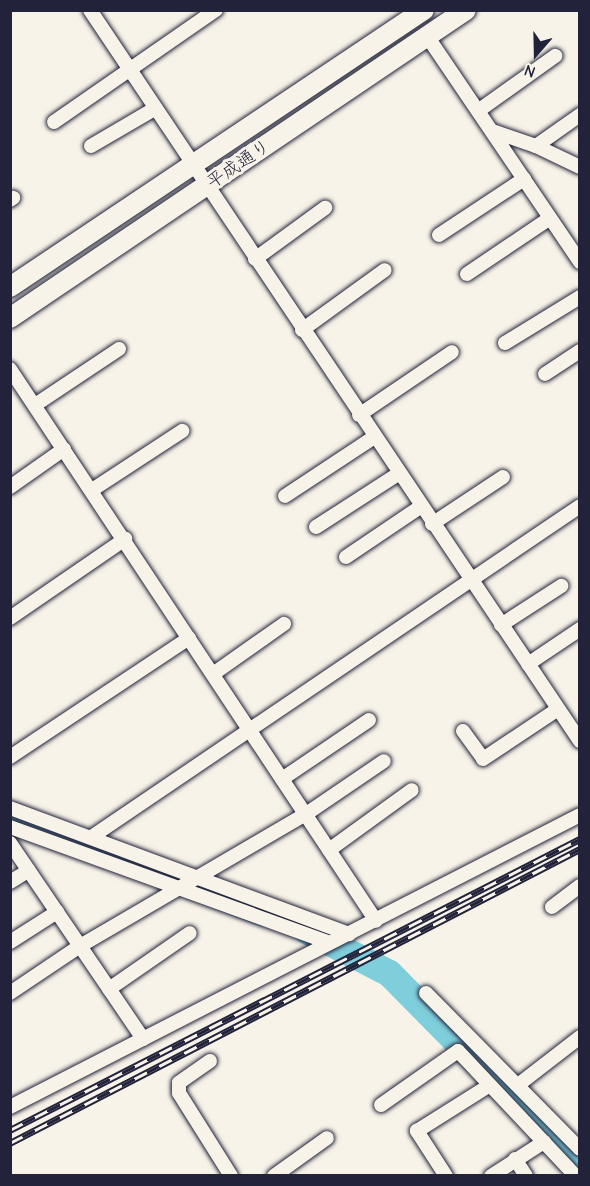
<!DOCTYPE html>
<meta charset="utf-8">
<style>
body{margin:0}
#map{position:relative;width:590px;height:1186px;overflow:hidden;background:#f7f3e8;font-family:"Comic Neue","Klee One",sans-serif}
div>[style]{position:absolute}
.river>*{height:27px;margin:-13.5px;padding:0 13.5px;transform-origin:13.5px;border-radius:13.5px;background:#7fcedc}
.roads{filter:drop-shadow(0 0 2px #22223b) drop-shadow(0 0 2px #22223b)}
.street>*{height:14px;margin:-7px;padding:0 7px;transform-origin:7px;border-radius:7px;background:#f7f3e8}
.secondary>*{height:20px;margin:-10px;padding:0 10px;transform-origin:10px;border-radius:10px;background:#f7f3e8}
.rail>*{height:7px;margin-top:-3.5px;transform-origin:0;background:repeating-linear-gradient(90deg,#f7f3e8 0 14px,#22223b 0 28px);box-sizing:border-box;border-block:2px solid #22223b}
span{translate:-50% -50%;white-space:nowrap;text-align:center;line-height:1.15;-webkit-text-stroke:6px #f7f3e8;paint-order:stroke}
.street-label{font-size:18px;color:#22223b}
.frame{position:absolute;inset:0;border:12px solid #22223b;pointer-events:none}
.north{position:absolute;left:506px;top:24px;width:60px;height:60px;-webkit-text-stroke:4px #f7f3e8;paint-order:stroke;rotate:200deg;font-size:16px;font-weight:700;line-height:24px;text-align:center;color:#22223b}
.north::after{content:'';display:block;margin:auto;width:21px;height:27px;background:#22223b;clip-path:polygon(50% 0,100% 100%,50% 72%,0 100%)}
</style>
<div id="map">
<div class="river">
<i style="left:10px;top:816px;width:270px;rotate:20.9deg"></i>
<i style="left:306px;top:930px;width:93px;rotate:27.4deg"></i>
<i style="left:389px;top:973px;width:272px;rotate:45.4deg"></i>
</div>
<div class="roads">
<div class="street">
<i style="left:90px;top:10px;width:880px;rotate:56.17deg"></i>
<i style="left:427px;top:36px;width:273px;rotate:55.9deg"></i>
<i style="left:478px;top:111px;width:95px;rotate:-35.5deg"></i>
<i style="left:54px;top:122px;width:197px;rotate:-34.7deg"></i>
<i style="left:492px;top:131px;width:46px;rotate:18.8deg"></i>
<i style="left:536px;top:146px;width:49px;rotate:25.5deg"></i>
<i style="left:91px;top:146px;width:75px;rotate:-30.3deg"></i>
<i style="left:536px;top:146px;width:54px;rotate:-35.2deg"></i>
<i style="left:10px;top:200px;width:4px;rotate:-34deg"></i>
<i style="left:439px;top:235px;width:102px;rotate:-33.4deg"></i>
<i style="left:255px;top:259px;width:87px;rotate:-36.1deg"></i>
<i style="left:467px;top:274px;width:100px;rotate:-34deg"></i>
<i style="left:302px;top:330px;width:102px;rotate:-35.9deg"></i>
<i style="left:505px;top:343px;width:88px;rotate:-31.5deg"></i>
<i style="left:10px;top:369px;width:662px;rotate:56.45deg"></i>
<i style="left:545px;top:374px;width:42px;rotate:-33.3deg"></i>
<i style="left:35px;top:405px;width:101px;rotate:-33.7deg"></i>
<i style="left:359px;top:415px;width:112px;rotate:-34.1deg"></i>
<i style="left:10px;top:487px;width:66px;rotate:-35.1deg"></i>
<i style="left:92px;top:490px;width:108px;rotate:-33.2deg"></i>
<i style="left:285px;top:496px;width:105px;rotate:-33.4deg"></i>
<i style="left:432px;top:524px;width:85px;rotate:-33.5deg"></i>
<i style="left:316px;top:527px;width:98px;rotate:-32.9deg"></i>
<i style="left:346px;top:557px;width:89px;rotate:-34deg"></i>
<i style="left:10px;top:618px;width:140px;rotate:-34.5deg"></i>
<i style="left:501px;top:625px;width:72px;rotate:-33deg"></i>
<i style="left:528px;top:664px;width:63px;rotate:-33.9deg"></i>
<i style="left:213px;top:674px;width:87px;rotate:-35.2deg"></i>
<i style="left:463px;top:731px;width:34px;rotate:54deg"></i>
<i style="left:483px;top:759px;width:90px;rotate:-33.7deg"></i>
<i style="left:10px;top:757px;width:215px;rotate:-33.6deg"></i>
<i style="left:282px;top:779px;width:105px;rotate:-34.1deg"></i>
<i style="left:10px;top:808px;width:362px;rotate:20.4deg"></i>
<i style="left:10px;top:827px;width:338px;rotate:19.9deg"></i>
<i style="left:93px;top:836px;width:588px;rotate:-34.12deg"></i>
<i style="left:10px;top:843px;width:237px;rotate:55.8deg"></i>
<i style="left:329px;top:850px;width:102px;rotate:-35.9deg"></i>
<i style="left:10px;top:882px;width:22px;rotate:-32deg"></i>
<i style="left:552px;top:907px;width:35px;rotate:-37deg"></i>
<i style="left:10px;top:942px;width:56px;rotate:-32.6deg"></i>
<i style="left:109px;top:989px;width:98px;rotate:-34.7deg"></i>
<i style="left:10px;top:993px;width:84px;rotate:-33.9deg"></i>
<i style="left:80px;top:946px;width:262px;rotate:-30.3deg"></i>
<i style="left:306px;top:814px;width:94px;rotate:-34.2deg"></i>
<i style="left:426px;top:993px;width:219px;rotate:45.4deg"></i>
<i style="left:210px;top:1061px;width:38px;rotate:145deg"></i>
<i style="left:179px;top:1083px;width:10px;rotate:90deg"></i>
<i style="left:179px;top:1093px;width:98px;rotate:57.9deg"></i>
<i style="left:518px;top:1085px;width:78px;rotate:-37.7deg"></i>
<i style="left:381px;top:1105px;width:94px;rotate:-35deg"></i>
<i style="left:458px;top:1051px;width:172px;rotate:46.7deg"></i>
<i style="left:10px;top:1107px;width:640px;rotate:-27.13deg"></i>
<i style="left:515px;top:1159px;width:20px;rotate:57deg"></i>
<i style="left:274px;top:1176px;width:65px;rotate:-35.6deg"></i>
<i style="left:446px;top:1176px;width:54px;rotate:-122.8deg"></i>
<i style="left:417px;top:1131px;width:86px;rotate:-32.2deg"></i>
<i style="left:491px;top:1176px;width:63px;rotate:-32.7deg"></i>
</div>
<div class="secondary">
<i style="left:10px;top:287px;width:498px;rotate:-33.8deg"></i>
<i style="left:10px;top:318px;width:550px;rotate:-34.04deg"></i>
</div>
</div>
<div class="rail">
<i style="left:10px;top:1130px;width:640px;rotate:-27.05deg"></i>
<i style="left:10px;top:1143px;width:641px;rotate:-27.28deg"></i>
</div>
<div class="street-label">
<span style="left:239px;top:165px;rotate:-34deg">平成通り</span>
</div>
<div class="frame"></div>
<div class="north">N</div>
</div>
